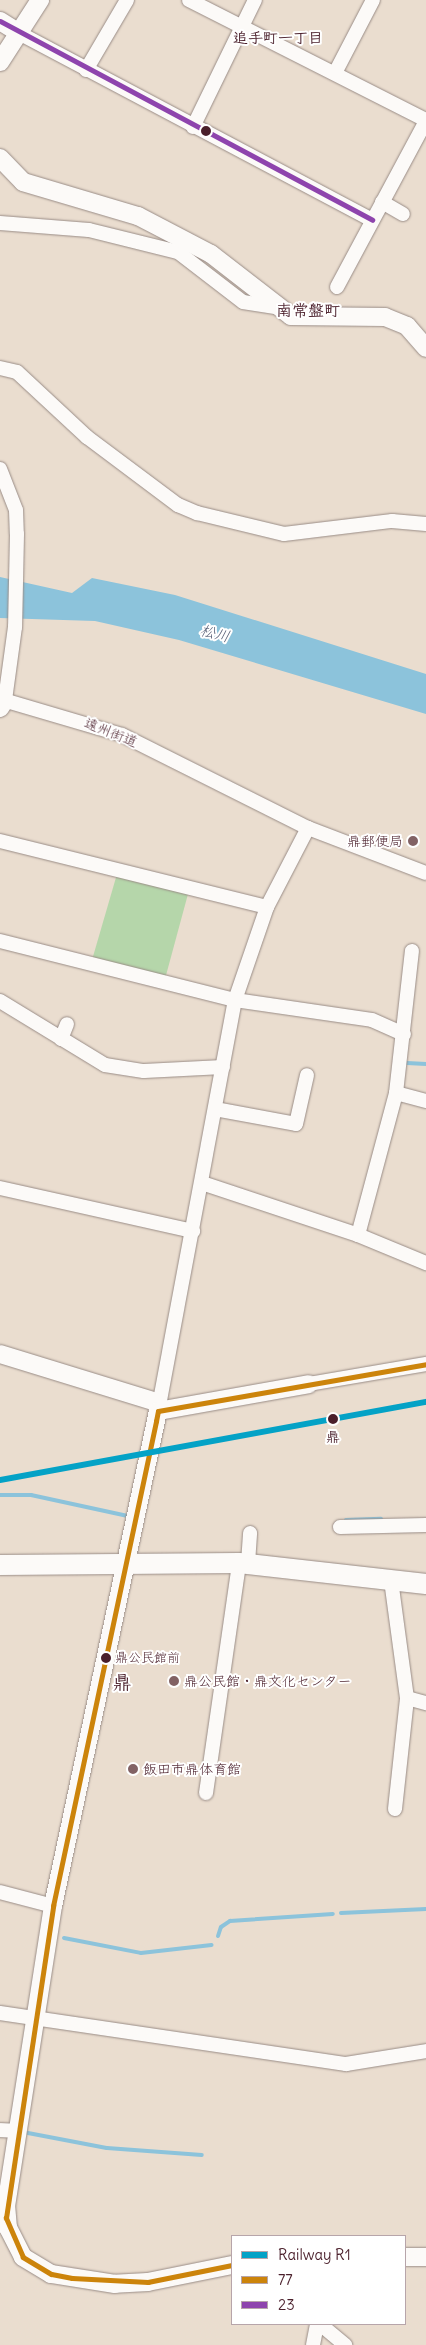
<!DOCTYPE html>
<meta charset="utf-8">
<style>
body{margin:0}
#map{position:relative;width:426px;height:2345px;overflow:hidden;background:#eaddcf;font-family:Delius,"Klee One",sans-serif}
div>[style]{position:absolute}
.green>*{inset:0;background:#b5d6aa}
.water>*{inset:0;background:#8cc3db}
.stream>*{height:4px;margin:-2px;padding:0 2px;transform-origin:2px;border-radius:2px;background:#8cc3db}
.roads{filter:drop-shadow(0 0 1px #998c86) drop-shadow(0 0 1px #998c86)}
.minor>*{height:14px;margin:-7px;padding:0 7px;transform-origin:7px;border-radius:7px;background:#fcfaf8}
.tertiary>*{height:18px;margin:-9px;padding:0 9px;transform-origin:9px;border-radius:9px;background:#fcfaf8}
.secondary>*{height:20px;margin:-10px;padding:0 10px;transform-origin:10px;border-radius:10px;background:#fcfaf8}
.bus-1>*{height:5px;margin:-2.5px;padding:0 2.5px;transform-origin:2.5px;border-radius:2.5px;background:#cc840b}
.bus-2>*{height:5px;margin:-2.5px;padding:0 2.5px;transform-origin:2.5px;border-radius:2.5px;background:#8e44ad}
.rail-1>*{height:6px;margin:-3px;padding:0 3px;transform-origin:3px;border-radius:3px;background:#04a2c6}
.dots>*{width:14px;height:14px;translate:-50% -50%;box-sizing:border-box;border:2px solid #fff;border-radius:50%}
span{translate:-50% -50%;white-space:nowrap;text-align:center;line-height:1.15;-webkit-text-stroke:4px #fff;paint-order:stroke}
.bus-label{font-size:13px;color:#4a1f2b}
.left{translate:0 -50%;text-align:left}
.street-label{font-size:14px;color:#4a1f2b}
.poi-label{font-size:14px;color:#4a1f2b}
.right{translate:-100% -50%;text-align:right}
.stop-label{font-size:14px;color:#4a1f2b;font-weight:700}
.neighbourhood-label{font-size:15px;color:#4a1f2b;font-weight:700}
.water-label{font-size:15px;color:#545c73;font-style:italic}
.quarter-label{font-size:16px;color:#4a1f2b;font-weight:700}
.district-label{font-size:19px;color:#4a1f2b;font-weight:700}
.legend{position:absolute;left:231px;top:2235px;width:175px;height:90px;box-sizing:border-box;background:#fff;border:1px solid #b7a5aa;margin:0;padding:6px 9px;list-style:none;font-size:15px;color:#4a1f2b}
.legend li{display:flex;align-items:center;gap:10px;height:25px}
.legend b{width:25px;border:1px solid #b7a5aa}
</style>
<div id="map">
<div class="green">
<i style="clip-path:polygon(117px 874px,188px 894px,165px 979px,92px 960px)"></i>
</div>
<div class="water">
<i style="clip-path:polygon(0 577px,72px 593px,92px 578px,175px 595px,426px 674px,426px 714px,179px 640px,95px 621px,0 618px)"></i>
</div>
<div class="stream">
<i style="left:407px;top:1063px;width:19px;rotate:3deg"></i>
<i style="left:0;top:1495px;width:31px"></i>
<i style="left:31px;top:1495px;width:99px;rotate:12.2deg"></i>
<i style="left:346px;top:1520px;width:35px;rotate:-2deg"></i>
<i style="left:341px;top:1913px;width:85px;rotate:-2.7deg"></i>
<i style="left:218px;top:1936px;width:9px;rotate:-72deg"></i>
<i style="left:221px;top:1927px;width:11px;rotate:-34deg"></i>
<i style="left:230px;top:1921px;width:103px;rotate:-3.9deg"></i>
<i style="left:64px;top:1938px;width:78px;rotate:11deg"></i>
<i style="left:141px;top:1953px;width:71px;rotate:-6.4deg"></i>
<i style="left:28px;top:2133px;width:80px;rotate:10.8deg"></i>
<i style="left:107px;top:2148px;width:95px;rotate:4.2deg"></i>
</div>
<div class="roads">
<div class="minor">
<i style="left:189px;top:0;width:266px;rotate:26.9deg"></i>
<i style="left:19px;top:33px;width:399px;rotate:27.9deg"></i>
<i style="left:86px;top:70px;width:81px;rotate:-59.6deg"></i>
<i style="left:335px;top:73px;width:82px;rotate:-62.5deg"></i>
<i style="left:193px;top:127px;width:141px;rotate:-64deg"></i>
<i style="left:382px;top:202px;width:24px;rotate:30deg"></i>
<i style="left:0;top:223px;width:89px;rotate:4.5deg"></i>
<i style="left:89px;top:230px;width:92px;rotate:13.9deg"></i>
<i style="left:178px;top:252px;width:82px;rotate:37.6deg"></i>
<i style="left:243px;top:302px;width:31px;rotate:9deg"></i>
<i style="left:337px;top:287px;width:188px;rotate:-61.8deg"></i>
<i style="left:0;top:368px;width:17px;rotate:13deg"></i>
<i style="left:17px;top:372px;width:96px;rotate:42.9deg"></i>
<i style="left:87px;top:437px;width:114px;rotate:36.8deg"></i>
<i style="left:178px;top:505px;width:21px;rotate:23deg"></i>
<i style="left:197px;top:513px;width:89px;rotate:13.6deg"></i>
<i style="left:284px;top:534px;width:109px;rotate:-6.9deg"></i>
<i style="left:392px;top:521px;width:34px;rotate:5deg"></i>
<i style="left:0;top:469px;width:44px;rotate:68.7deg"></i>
<i style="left:16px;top:510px;width:24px;rotate:88deg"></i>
<i style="left:17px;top:534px;width:93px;rotate:91.2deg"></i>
<i style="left:15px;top:627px;width:74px;rotate:97.8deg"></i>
<i style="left:0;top:699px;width:127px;rotate:16.4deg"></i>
<i style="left:122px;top:735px;width:208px;rotate:26.6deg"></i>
<i style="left:308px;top:828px;width:126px;rotate:20.9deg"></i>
<i style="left:0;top:841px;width:275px;rotate:13.9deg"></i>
<i style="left:0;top:941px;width:242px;rotate:14.1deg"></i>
<i style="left:235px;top:1000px;width:138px;rotate:8.3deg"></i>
<i style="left:372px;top:1020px;width:35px;rotate:24deg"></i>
<i style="left:0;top:1001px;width:123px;rotate:31.4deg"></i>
<i style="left:105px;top:1065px;width:39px;rotate:9deg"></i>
<i style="left:144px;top:1071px;width:79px;rotate:-2.9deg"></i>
<i style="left:61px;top:1039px;width:16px;rotate:-68deg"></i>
<i style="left:396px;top:1093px;width:31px;rotate:15deg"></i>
<i style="left:215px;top:1109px;width:82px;rotate:10.5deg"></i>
<i style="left:296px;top:1124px;width:50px;rotate:-77.3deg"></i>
<i style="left:202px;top:1183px;width:164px;rotate:18.4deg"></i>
<i style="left:358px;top:1235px;width:147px;rotate:-75deg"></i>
<i style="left:396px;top:1093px;width:143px;rotate:-83.6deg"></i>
<i style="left:0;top:1188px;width:198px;rotate:12.6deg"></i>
<i style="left:358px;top:1235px;width:74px;rotate:22.4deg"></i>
<i style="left:309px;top:1384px;width:119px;rotate:-9.7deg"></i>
<i style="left:158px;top:1411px;width:418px;rotate:-79.4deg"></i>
<i style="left:235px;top:1000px;width:98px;rotate:-71deg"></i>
<i style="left:267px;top:907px;width:89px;rotate:-62.6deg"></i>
<i style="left:340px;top:1527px;width:86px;rotate:-1.3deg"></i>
<i style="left:248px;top:1563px;width:30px;rotate:-86deg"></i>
<i style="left:391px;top:1580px;width:119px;rotate:82.3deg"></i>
<i style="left:407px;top:1698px;width:20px;rotate:15deg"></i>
<i style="left:206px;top:1793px;width:232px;rotate:-81.8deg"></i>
<i style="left:395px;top:1809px;width:112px;rotate:-83.8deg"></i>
<i style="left:0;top:1892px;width:55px;rotate:14.8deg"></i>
<i style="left:0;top:2013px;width:350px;rotate:8.4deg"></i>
<i style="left:346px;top:2064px;width:81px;rotate:-9.2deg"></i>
<i style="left:0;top:2130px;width:17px;rotate:3deg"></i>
<i style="left:320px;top:2324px;width:33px;rotate:40deg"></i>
<i style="left:313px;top:2345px;width:21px;rotate:-79deg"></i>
</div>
<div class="tertiary">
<i style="left:0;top:21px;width:22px;rotate:32deg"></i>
<i style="left:0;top:62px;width:74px;rotate:-57.2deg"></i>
<i style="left:0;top:158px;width:33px;rotate:46deg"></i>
<i style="left:23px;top:182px;width:120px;rotate:16.5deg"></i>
<i style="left:138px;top:216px;width:82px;rotate:27.5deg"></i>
<i style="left:211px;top:254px;width:101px;rotate:37.8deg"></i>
<i style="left:291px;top:316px;width:94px;rotate:0.6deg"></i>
<i style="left:385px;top:317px;width:24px;rotate:22deg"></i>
<i style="left:407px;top:326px;width:29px;rotate:49deg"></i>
<i style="left:0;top:708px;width:9px;rotate:-58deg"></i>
<i style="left:0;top:1354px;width:166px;rotate:17.1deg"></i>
<i style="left:405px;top:2257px;width:21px"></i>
<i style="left:232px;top:2265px;width:86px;rotate:168.6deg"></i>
<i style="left:148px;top:2282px;width:33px;rotate:177deg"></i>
<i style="left:115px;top:2284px;width:65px;rotate:-171.1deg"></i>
<i style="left:51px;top:2274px;width:33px;rotate:-149deg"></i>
<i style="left:23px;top:2257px;width:33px;rotate:-117deg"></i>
<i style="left:8px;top:2228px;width:22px;rotate:-95deg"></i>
<i style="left:6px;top:2206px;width:304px;rotate:-81.1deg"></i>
<i style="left:53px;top:1906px;width:506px;rotate:-78.02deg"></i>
<i style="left:158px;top:1411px;width:153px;rotate:-10.1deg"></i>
</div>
<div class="secondary">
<i style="left:0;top:1565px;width:239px;rotate:-0.5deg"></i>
<i style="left:239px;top:1563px;width:188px;rotate:6.4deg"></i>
</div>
</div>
<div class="bus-1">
<i style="left:232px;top:2265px;width:86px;rotate:168.6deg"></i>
<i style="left:148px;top:2282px;width:76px;rotate:-177deg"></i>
<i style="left:72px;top:2278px;width:21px;rotate:-169deg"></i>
<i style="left:51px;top:2274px;width:33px;rotate:-149deg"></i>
<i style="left:23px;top:2257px;width:43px;rotate:-113.6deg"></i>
<i style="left:6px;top:2218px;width:316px;rotate:-81.4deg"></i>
<i style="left:53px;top:1906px;width:496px;rotate:-78deg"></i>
<i style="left:156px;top:1421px;width:10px;rotate:-79deg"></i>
<i style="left:158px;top:1411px;width:272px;rotate:-9.9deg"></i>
</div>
<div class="bus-2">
<i style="left:0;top:21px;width:422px;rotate:28.1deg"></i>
</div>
<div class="rail-1">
<i style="left:0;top:1480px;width:433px;rotate:-10.4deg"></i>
</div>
<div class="dots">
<i style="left:206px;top:131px;background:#4a1f2b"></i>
<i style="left:413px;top:841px;background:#826264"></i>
<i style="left:333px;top:1419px;background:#4a1f2b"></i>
<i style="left:106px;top:1658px;background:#4a1f2b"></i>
<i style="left:174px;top:1681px;background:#826264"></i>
<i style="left:133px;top:1769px;background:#826264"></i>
</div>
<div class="bus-label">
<span class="left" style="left:115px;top:1658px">鼎公民館前</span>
</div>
<div class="street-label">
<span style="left:111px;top:732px;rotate:22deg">遠州街道</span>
</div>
<div class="poi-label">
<span class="right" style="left:403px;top:841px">鼎郵便局</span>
<span class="left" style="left:184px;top:1681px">鼎公民館・鼎文化センター</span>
<span class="left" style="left:143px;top:1769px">飯田市鼎体育館</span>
</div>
<div class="stop-label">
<span style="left:333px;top:1437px">鼎</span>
</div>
<div class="neighbourhood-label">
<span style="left:278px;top:38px">追手町一丁目</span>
</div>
<div class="water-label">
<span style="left:215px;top:633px;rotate:14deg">松川</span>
</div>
<div class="quarter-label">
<span style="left:308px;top:310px">南常盤町</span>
</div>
<div class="district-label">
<span style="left:122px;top:1683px">鼎</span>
</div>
<ul class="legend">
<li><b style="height:6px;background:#04a2c6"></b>Railway R1</li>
<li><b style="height:6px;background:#cc840b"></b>77</li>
<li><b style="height:6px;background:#8e44ad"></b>23</li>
</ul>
</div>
